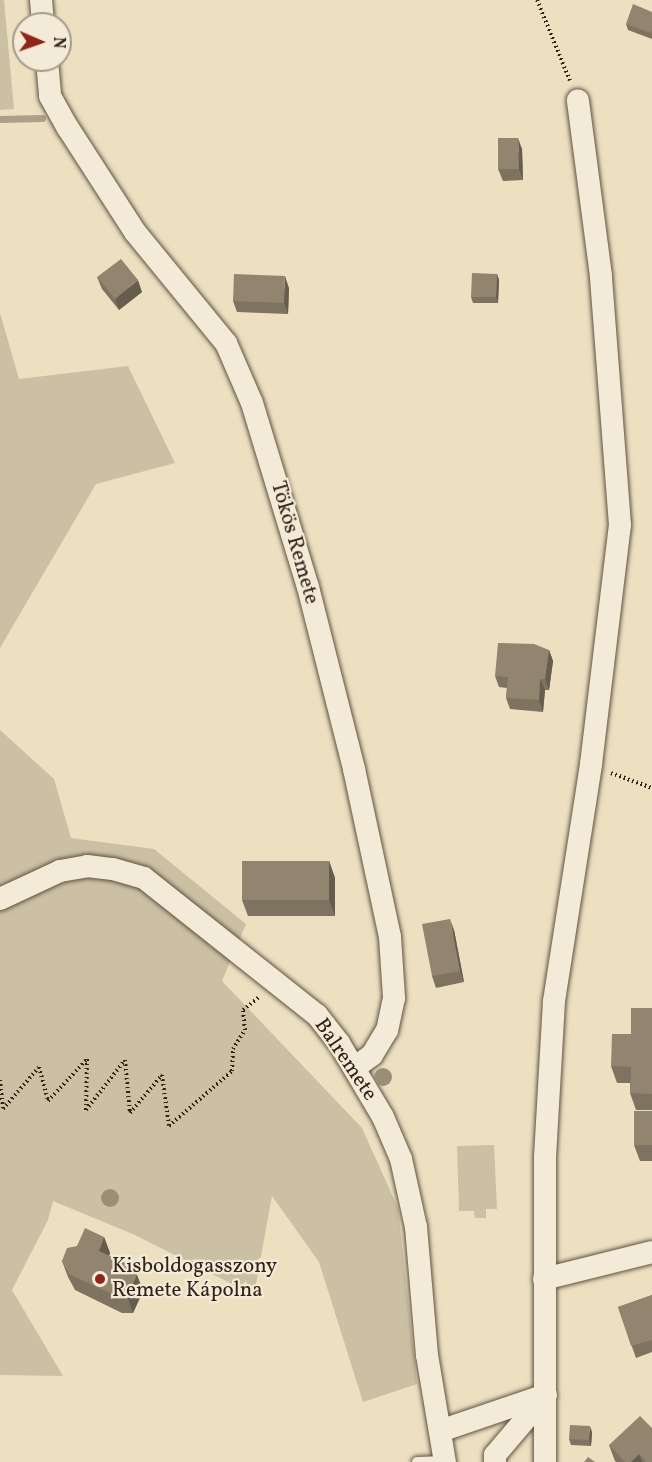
<!DOCTYPE html>
<meta charset="utf-8">
<style>
body{margin:0}
#map{position:relative;width:652px;height:1462px;overflow:hidden;background:#ece0c1;font-family:Vollkorn,serif}
div>[style]{position:absolute}
.green>*{inset:0;background:#ccc0a4}
.stream>*{height:7px;margin:-3.5px;padding:0 3.5px;transform-origin:3.5px;border-radius:3.5px;background:#aca088}
.path>*{height:4px;margin-top:-2px;transform-origin:0;background:repeating-linear-gradient(90deg,#312318 0 1.5px,transparent 0 4.5px)}
.roads{filter:drop-shadow(0 0 2px #605242) drop-shadow(0 0 2px #605242)}
.service>*{height:10px;margin:-5px;padding:0 5px;transform-origin:5px;border-radius:5px;background:#f3ebd7}
.minor>*{height:22px;margin:-11px;padding:0 11px;transform-origin:11px;border-radius:11px;background:#f3ebd7}
.trees>*{width:18px;height:18px;margin:-9px;border-radius:50%;background:#9b8e77}
.wall>*{inset:0;background:#7e7260}
.shaded-wall>*{inset:0;background:#665d4e}
.building>*{inset:0;background:#928570}
.dots>*{width:16px;height:16px;translate:-50% -50%;box-sizing:border-box;border:3px solid #f3ebd7;border-radius:50%}
span{translate:-50% -50%;white-space:nowrap;text-align:center;line-height:1.15;-webkit-text-stroke:4.5px #f3ebd7;paint-order:stroke}
.street-label{font-size:21px;color:#312318}
.poi-label{font-size:21px;color:#312318}
.left{translate:0 -50%;text-align:left}
.north{position:absolute;left:12px;top:12px;width:60px;height:60px;box-sizing:border-box;background:#f3ebd7;border:2px solid #a59b8b;border-radius:50%;rotate:92deg;font-size:16px;font-weight:700;line-height:24px;text-align:center;color:#312318}
.north::after{content:'';display:block;margin:auto;width:21px;height:27px;background:#8f2418;clip-path:polygon(50% 0,100% 100%,50% 72%,0 100%)}
</style>
<div id="map">
<div class="green">
<i style="clip-path:polygon(0 0,4px 0,14px 109px,0 110px)"></i>
<i style="clip-path:polygon(0 313px,19px 379px,128px 366px,175px 463px,96px 484px,0 648px)"></i>
<i style="clip-path:polygon(0 730px,54px 779px,71px 838px,154px 849px,246px 924px,222px 981px,362px 1128px,398px 1208px,417px 1384px,363px 1402px,319px 1262px,272px 1196px,254px 1295px,135px 1235px,53px 1201px,48px 1220px,12px 1290px,63px 1376px,0 1375px)"></i>
<i style="clip-path:polygon(494px 1145px,497px 1209px,486px 1209px,486px 1218px,475px 1218px,474px 1211px,459px 1211px,457px 1146px)"></i>
</div>
<div class="stream">
<i style="left:0;top:119px;width:42px;rotate:-1.4deg"></i>
</div>
<div class="path">
<i style="left:537px;top:0;width:87px;rotate:67.8deg"></i>
<i style="left:611px;top:773px;width:44px;rotate:20.1deg"></i>
<i style="left:0;top:1080px;width:29px;rotate:84deg"></i>
<i style="left:3px;top:1109px;width:55px;rotate:-49.4deg"></i>
<i style="left:39px;top:1067px;width:35px;rotate:75deg"></i>
<i style="left:48px;top:1101px;width:57px;rotate:-47.1deg"></i>
<i style="left:87px;top:1059px;width:51px;rotate:91.1deg"></i>
<i style="left:86px;top:1110px;width:63px;rotate:-52deg"></i>
<i style="left:125px;top:1060px;width:53px;rotate:84.6deg"></i>
<i style="left:130px;top:1113px;width:50px;rotate:-49.9deg"></i>
<i style="left:162px;top:1075px;width:51px;rotate:82.2deg"></i>
<i style="left:169px;top:1126px;width:84px;rotate:-41.1deg"></i>
<i style="left:232px;top:1071px;width:22px;rotate:-87deg"></i>
<i style="left:233px;top:1049px;width:22px;rotate:-58deg"></i>
<i style="left:245px;top:1030px;width:20px;rotate:-96deg"></i>
<i style="left:243px;top:1010px;width:21px;rotate:-39deg"></i>
</div>
<div class="roads">
<div class="service">
<i style="left:417px;top:1462px;width:28px;rotate:-2deg"></i>
</div>
<div class="minor">
<i style="left:41px;top:0;width:24px;rotate:85deg"></i>
<i style="left:47px;top:60px;width:36px;rotate:85deg"></i>
<i style="left:50px;top:96px;width:37px;rotate:61deg"></i>
<i style="left:68px;top:128px;width:124px;rotate:57.2deg"></i>
<i style="left:135px;top:232px;width:144px;rotate:50.7deg"></i>
<i style="left:226px;top:343px;width:65px;rotate:66.6deg"></i>
<i style="left:252px;top:403px;width:192px;rotate:73.1deg"></i>
<i style="left:308px;top:587px;width:188px;rotate:75.8deg"></i>
<i style="left:354px;top:769px;width:172px;rotate:77.9deg"></i>
<i style="left:390px;top:937px;width:61px;rotate:86.2deg"></i>
<i style="left:394px;top:998px;width:33px;rotate:102deg"></i>
<i style="left:387px;top:1030px;width:29px;rotate:121deg"></i>
<i style="left:372px;top:1055px;width:22px;rotate:144deg"></i>
<i style="left:0;top:899px;width:66px;rotate:-25deg"></i>
<i style="left:60px;top:871px;width:27px;rotate:-10deg"></i>
<i style="left:87px;top:866px;width:26px;rotate:7deg"></i>
<i style="left:113px;top:869px;width:32px;rotate:16deg"></i>
<i style="left:144px;top:878px;width:221px;rotate:38.4deg"></i>
<i style="left:317px;top:1015px;width:36px;rotate:52deg"></i>
<i style="left:339px;top:1043px;width:86px;rotate:59.3deg"></i>
<i style="left:383px;top:1117px;width:46px;rotate:66.8deg"></i>
<i style="left:401px;top:1159px;width:70px;rotate:77.6deg"></i>
<i style="left:416px;top:1227px;width:128px;rotate:85.1deg"></i>
<i style="left:427px;top:1355px;width:109px;rotate:80.5deg"></i>
<i style="left:544px;top:1279px;width:111px;rotate:-14deg"></i>
<i style="left:440px;top:1431px;width:112px;rotate:-18.8deg"></i>
<i style="left:495px;top:1462px;width:7px;rotate:-90deg"></i>
<i style="left:495px;top:1455px;width:77px;rotate:-49.7deg"></i>
<i style="left:545px;top:1462px;width:305px;rotate:-90deg"></i>
<i style="left:545px;top:1157px;width:156px;rotate:-86.7deg"></i>
<i style="left:554px;top:1001px;width:240px;rotate:-81.1deg"></i>
<i style="left:591px;top:764px;width:241px;rotate:-83.1deg"></i>
<i style="left:620px;top:525px;width:250px;rotate:-94.4deg"></i>
<i style="left:601px;top:276px;width:177px;rotate:-97.5deg"></i>
</div>
</div>
<div class="trees">
<i style="left:383px;top:1077px"></i>
<i style="left:110px;top:1198px"></i>
</div>
<div class="wall">
<i style="clip-path:polygon(652px 12px,652px 39px,628px 30px,626px 24px)"></i>
<i style="clip-path:polygon(522px 149px,523px 180px,503px 181px,498px 169px)"></i>
<i style="clip-path:polygon(497px 274px,499px 280px,498px 303px,473px 303px,471px 297px)"></i>
<i style="clip-path:polygon(97px 277px,142px 292px,119px 310px,102px 289px)"></i>
<i style="clip-path:polygon(289px 288px,288px 314px,237px 312px,233px 301px)"></i>
<i style="clip-path:polygon(549px 650px,553px 661px,549px 690px,545px 690px,543px 712px,510px 709px,506px 698px,507px 688px,499px 687px,495px 676px)"></i>
<i style="clip-path:polygon(329px 861px,335px 878px,335px 916px,248px 916px,242px 900px)"></i>
<i style="clip-path:polygon(454px 930px,464px 982px,436px 988px,432px 976px)"></i>
<i style="clip-path:polygon(652px 1008px,652px 1110px,636px 1110px,630px 1093px,630px 1083px,617px 1083px,611px 1066px,631px 1034px)"></i>
<i style="clip-path:polygon(652px 1111px,652px 1161px,640px 1161px,634px 1145px)"></i>
<i style="clip-path:polygon(104px 1237px,110px 1253px,109px 1256px,137px 1275px,143px 1291px,133px 1313px,122px 1313px,75px 1290px,68px 1277px,62px 1261px,77px 1246px)"></i>
<i style="clip-path:polygon(652px 1295px,652px 1352px,636px 1358px,618px 1307px)"></i>
<i style="clip-path:polygon(652px 1428px,652px 1462px,616px 1462px,615px 1461px,609px 1445px)"></i>
<i style="clip-path:polygon(592px 1432px,591px 1446px,571px 1445px,569px 1439px)"></i>
</div>
<div class="shaded-wall">
<i style="clip-path:polygon(518px 138px,522px 149px,523px 180px,519px 169px)"></i>
<i style="clip-path:polygon(497px 274px,499px 280px,498px 303px,496px 297px)"></i>
<i style="clip-path:polygon(285px 276px,289px 288px,288px 314px,284px 303px)"></i>
<i style="clip-path:polygon(138px 280px,142px 292px,119px 310px,115px 299px)"></i>
<i style="clip-path:polygon(549px 650px,553px 661px,549px 690px,545px 679px)"></i>
<i style="clip-path:polygon(540px 679px,545px 690px,543px 712px,539px 700px)"></i>
<i style="clip-path:polygon(329px 861px,335px 878px,335px 916px,329px 900px)"></i>
<i style="clip-path:polygon(450px 919px,454px 930px,464px 982px,460px 971px)"></i>
<i style="clip-path:polygon(104px 1237px,110px 1253px,105px 1267px,99px 1251px)"></i>
<i style="clip-path:polygon(137px 1275px,143px 1291px,133px 1313px,127px 1296px)"></i>
<i style="clip-path:polygon(590px 1426px,592px 1432px,591px 1446px,589px 1440px)"></i>
<i style="clip-path:polygon(639px 1454px,642px 1462px,631px 1462px)"></i>
</div>
<div class="building">
<i style="clip-path:polygon(633px 4px,652px 12px,652px 29px,651px 33px,626px 24px)"></i>
<i style="clip-path:polygon(498px 138px,518px 138px,519px 169px,498px 169px)"></i>
<i style="clip-path:polygon(121px 259px,138px 280px,115px 299px,97px 277px)"></i>
<i style="clip-path:polygon(472px 273px,497px 274px,496px 297px,471px 297px)"></i>
<i style="clip-path:polygon(234px 274px,285px 276px,284px 303px,233px 301px)"></i>
<i style="clip-path:polygon(498px 643px,534px 644px,549px 650px,545px 679px,540px 679px,539px 700px,506px 698px,508px 677px,495px 676px)"></i>
<i style="clip-path:polygon(242px 861px,329px 861px,329px 900px,242px 900px)"></i>
<i style="clip-path:polygon(450px 919px,460px 971px,432px 976px,422px 924px)"></i>
<i style="clip-path:polygon(631px 1008px,652px 1008px,652px 1094px,630px 1093px,631px 1067px,611px 1066px,612px 1034px,631px 1034px)"></i>
<i style="clip-path:polygon(634px 1111px,652px 1111px,652px 1145px,634px 1145px)"></i>
<i style="clip-path:polygon(85px 1228px,104px 1237px,99px 1251px,130px 1265px,137px 1275px,127px 1296px,116px 1296px,69px 1274px,62px 1261px,67px 1248px,77px 1246px)"></i>
<i style="clip-path:polygon(652px 1295px,652px 1340px,631px 1346px,618px 1307px)"></i>
<i style="clip-path:polygon(640px 1416px,652px 1428px,652px 1462px,646px 1462px,639px 1454px,631px 1462px,625px 1462px,609px 1445px)"></i>
<i style="clip-path:polygon(570px 1425px,590px 1426px,589px 1440px,569px 1439px)"></i>
<i style="clip-path:polygon(588px 1457px,595px 1462px,584px 1462px)"></i>
</div>
<div class="dots">
<i style="left:100px;top:1279px;background:#8f2418"></i>
</div>
<div class="street-label">
<span style="left:294px;top:543px;rotate:74deg">Tökös Remete</span>
<span style="left:345px;top:1060px;rotate:56deg">Balremete</span>
</div>
<div class="poi-label">
<span class="left" style="left:112px;top:1279px">Kisboldogasszony<br>Remete Kápolna</span>
</div>
<div class="north">N</div>
</div>
